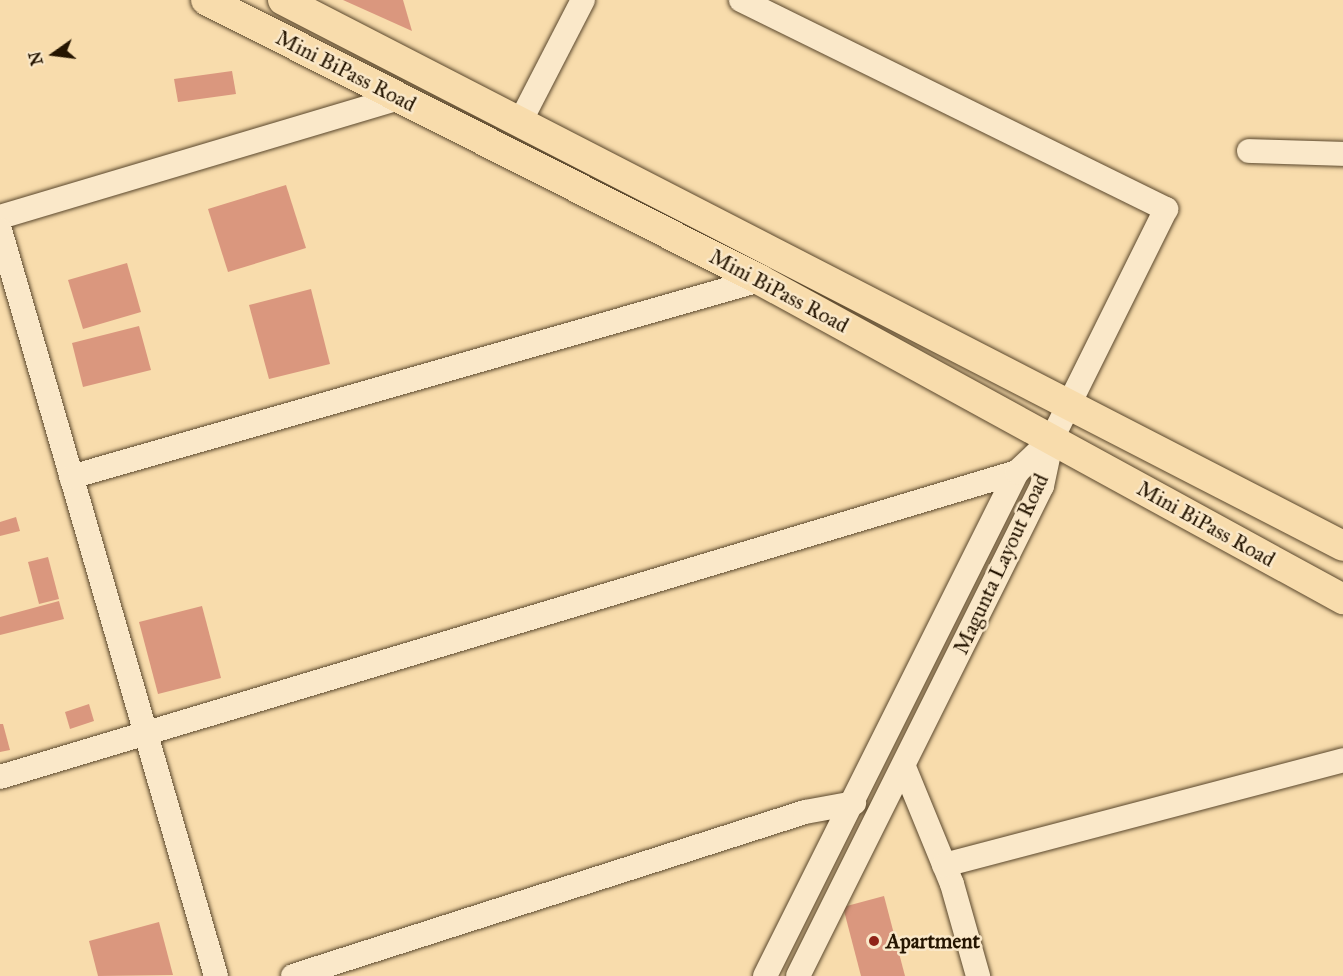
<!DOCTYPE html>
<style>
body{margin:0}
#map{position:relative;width:1343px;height:976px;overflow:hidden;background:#f8dcac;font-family:"IM FELL Great Primer",serif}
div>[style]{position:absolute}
.building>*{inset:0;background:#da977e}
.roads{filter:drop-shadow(0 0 2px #5a472c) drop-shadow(0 0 2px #5a472c)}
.minor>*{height:24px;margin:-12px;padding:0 12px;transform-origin:12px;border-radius:12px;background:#fae8c9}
.major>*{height:30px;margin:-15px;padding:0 15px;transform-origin:15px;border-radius:15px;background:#f8dcac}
.dots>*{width:16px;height:16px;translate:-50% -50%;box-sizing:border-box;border:3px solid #fae8c9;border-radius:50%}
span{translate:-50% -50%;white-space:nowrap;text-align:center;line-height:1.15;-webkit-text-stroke:5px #fae8c9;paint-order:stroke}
.street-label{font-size:21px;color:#251501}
.poi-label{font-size:21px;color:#251501;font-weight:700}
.left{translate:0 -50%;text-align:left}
.north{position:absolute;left:24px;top:24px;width:60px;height:60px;-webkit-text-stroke:4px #fae8c9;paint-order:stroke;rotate:256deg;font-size:16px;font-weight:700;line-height:24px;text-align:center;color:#251501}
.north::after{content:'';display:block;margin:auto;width:21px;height:27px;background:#251501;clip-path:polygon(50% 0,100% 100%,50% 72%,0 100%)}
</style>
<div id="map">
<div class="building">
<i style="clip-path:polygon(343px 0,403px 0,412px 31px)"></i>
<i style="clip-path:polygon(232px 71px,236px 94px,178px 102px,174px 79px)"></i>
<i style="clip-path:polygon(286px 185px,306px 248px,228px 272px,208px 209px)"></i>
<i style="clip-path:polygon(127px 263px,141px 312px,83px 329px,68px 280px)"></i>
<i style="clip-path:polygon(311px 289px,330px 364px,269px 379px,249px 305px)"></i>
<i style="clip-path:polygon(139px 326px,151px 370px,83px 387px,72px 343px)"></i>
<i style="clip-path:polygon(16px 517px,20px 531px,0 536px,0 522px)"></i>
<i style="clip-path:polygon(48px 557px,59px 599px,39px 604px,28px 562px)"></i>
<i style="clip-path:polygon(59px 601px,64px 619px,0 635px,0 617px)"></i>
<i style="clip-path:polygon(202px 606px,221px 678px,158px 694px,139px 622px)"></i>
<i style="clip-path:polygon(89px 704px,94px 721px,70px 729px,65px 712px)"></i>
<i style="clip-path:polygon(0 724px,3px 724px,10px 750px,0 752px)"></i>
<i style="clip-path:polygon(884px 896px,905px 976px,861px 976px,843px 907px)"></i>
<i style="clip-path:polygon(159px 922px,173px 975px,98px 976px,89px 941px)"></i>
</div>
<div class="roads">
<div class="minor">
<i style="left:741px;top:0;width:474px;rotate:26.2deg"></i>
<i style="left:1166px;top:209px;width:257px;rotate:116.4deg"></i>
<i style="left:1052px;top:439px;width:48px;rotate:102deg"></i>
<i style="left:1042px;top:486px;width:547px;rotate:116.47deg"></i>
<i style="left:520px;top:122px;width:137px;rotate:-62.7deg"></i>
<i style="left:1249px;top:151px;width:94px;rotate:1.8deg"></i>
<i style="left:0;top:217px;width:416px;rotate:-16.6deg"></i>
<i style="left:0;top:230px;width:777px;rotate:73.85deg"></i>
<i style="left:71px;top:477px;width:717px;rotate:-15.96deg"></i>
<i style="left:904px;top:767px;width:126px;rotate:67.7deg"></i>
<i style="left:952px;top:884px;width:96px;rotate:74.2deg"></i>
<i style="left:0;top:777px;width:1062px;rotate:-16.69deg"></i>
<i style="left:944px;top:865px;width:413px;rotate:-14.7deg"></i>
<i style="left:293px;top:976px;width:538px;rotate:-17.76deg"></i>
<i style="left:805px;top:812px;width:50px;rotate:-10.4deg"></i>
<i style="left:765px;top:976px;width:563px;rotate:-63.43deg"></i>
<i style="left:1017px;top:472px;width:48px;rotate:-43.3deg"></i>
</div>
<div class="major">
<i style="left:206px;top:0;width:621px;rotate:26.81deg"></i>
<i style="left:760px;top:280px;width:665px;rotate:28.69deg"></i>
<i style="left:283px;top:0;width:1192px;rotate:27.25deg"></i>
</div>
</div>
<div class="dots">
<i style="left:874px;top:941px;background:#8f2418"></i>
</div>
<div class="street-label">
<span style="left:346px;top:71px;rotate:27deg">Mini BiPass Road</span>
<span style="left:779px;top:291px;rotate:28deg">Mini BiPass Road</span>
<span style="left:1206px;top:524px;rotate:29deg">Mini BiPass Road</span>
<span style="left:1001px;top:564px;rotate:-65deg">Magunta Layout Road</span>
</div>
<div class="poi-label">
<span class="left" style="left:886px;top:941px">Apartment</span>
</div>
<div class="north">N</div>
</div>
